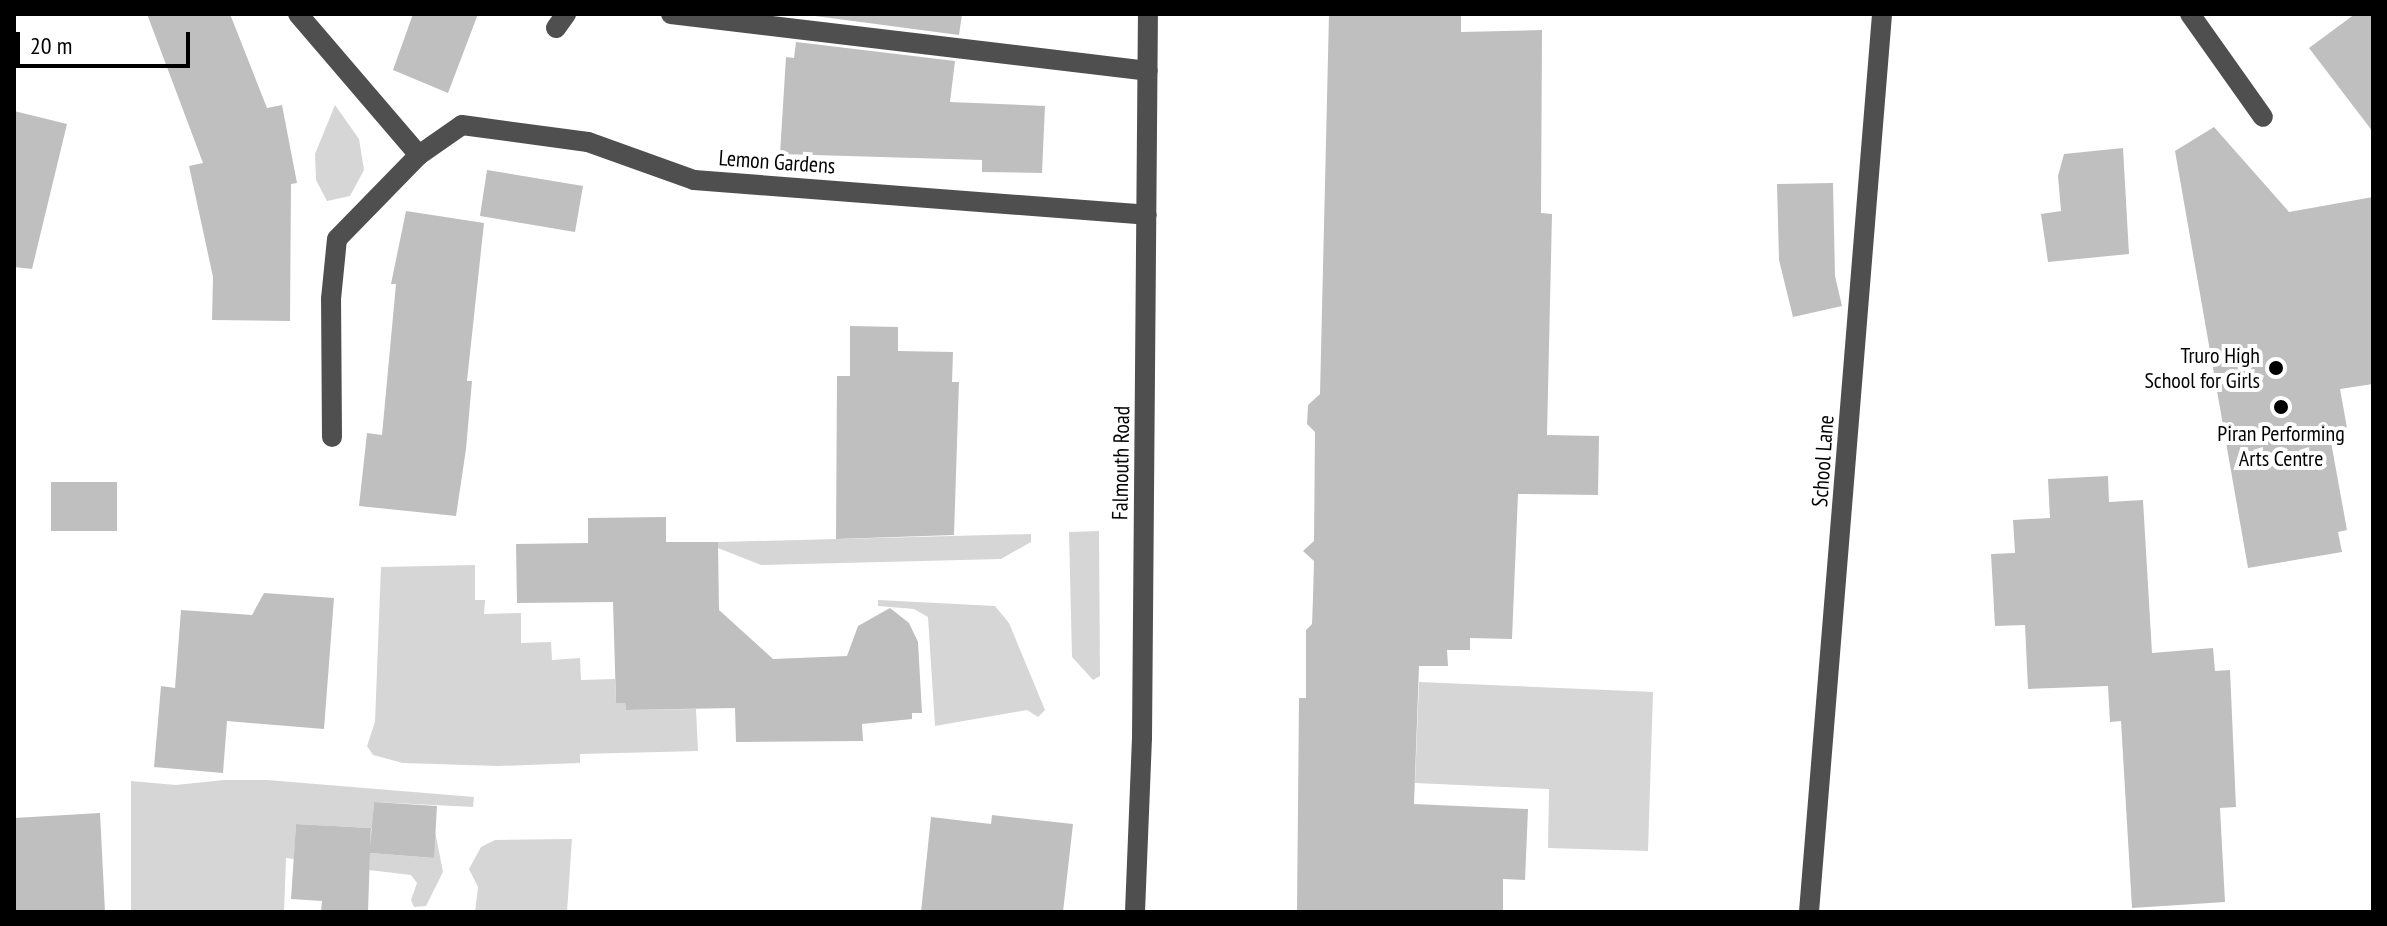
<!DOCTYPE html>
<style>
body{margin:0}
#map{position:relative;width:2387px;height:926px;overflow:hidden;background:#fff;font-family:"PT Sans Narrow",sans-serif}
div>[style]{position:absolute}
.green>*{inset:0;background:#d6d6d6}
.building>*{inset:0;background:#bfbfbf}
.minor>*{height:20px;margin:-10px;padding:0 10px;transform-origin:10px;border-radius:10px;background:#4f4f4f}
.dots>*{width:22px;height:22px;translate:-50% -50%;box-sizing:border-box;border:4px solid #fff;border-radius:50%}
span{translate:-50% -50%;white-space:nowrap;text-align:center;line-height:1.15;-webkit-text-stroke:8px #fff;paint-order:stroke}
.street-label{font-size:22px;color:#000}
.poi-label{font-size:22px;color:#000}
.right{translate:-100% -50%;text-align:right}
.frame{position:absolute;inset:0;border:16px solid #000;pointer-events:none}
.scale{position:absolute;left:16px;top:32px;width:174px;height:36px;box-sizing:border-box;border:4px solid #000;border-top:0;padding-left:10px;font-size:24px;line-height:28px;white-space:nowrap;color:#000;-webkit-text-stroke:6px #fff;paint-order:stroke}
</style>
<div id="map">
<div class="green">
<i style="clip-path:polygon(335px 105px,359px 139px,364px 170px,350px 196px,327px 201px,316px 180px,315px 154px)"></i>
<i style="clip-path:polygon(1099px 531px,1100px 676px,1093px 680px,1072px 657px,1069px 532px)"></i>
<i style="clip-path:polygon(1031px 534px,1031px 542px,1001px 559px,761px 565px,718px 548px,718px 542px)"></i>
<i style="clip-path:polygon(475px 565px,475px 600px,485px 600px,484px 614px,521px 613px,521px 643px,551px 642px,552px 660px,580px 658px,581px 680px,615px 679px,616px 702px,625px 703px,626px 710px,696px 709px,698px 751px,580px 754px,580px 763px,498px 766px,403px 763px,373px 755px,367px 746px,375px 722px,381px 567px)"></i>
<i style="clip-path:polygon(878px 600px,995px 606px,1009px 623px,1045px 710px,1038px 717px,1027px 710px,935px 726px,928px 617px,914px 609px,878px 606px)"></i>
<i style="clip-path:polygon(1419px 682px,1653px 692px,1648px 851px,1548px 848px,1549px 789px,1415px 783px)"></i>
<i style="clip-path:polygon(224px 780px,267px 780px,474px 797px,473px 807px,374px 802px,372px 828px,296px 824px,294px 859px,286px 858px,284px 912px,131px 912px,131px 781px,176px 785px)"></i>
<i style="clip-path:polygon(435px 831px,443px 872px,426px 906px,414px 907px,411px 900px,417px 883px,411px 875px,369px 870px,370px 853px,433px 858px)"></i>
<i style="clip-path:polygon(572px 839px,567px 912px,475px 912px,478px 887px,469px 869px,481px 847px,495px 840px)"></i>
</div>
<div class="building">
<i style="clip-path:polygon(147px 14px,230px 14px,267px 108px,282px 105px,297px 183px,291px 184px,290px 321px,212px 320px,213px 277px,189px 166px,203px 163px)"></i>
<i style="clip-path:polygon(413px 14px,478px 14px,448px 93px,393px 70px)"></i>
<i style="clip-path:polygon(800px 14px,962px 14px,959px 35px)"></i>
<i style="clip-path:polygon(1329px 14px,1461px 14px,1461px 32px,1542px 30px,1541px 213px,1552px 214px,1547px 435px,1599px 436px,1598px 495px,1518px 494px,1512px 639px,1470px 638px,1470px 650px,1447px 650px,1448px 666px,1419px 666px,1414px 804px,1528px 809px,1525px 880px,1503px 879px,1503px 912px,1297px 912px,1299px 698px,1306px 698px,1306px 630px,1312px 624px,1313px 598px,1314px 561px,1303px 551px,1314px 541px,1315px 432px,1307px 424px,1308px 405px,1320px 394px)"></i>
<i style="clip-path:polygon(2355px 14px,2373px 14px,2373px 132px,2309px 48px)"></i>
<i style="clip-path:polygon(796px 42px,955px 61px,950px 102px,1045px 106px,1042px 173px,982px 172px,982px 160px,780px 154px,786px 57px,794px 58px)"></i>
<i style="clip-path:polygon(14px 111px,67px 124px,32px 269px,14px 267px)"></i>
<i style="clip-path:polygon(2214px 127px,2289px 212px,2373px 197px,2373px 384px,2340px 389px,2347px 428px,2329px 431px,2347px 530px,2338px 532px,2342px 552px,2248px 568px,2175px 151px)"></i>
<i style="clip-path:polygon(2123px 148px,2129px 254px,2048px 262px,2041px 214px,2061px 211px,2058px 176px,2064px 154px)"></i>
<i style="clip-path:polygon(487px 170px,583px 186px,575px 232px,480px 216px)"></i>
<i style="clip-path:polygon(1833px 183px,1835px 276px,1842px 306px,1793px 317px,1779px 260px,1777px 184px)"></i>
<i style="clip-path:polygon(406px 211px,484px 223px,467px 381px,472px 381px,466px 449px,456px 516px,359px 506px,367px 433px,382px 435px,396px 284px,391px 284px)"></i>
<i style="clip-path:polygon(850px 326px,898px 327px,898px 351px,953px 352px,952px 382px,959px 382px,954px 535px,836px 539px,837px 376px,850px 376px)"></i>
<i style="clip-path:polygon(2108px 476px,2109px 502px,2143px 500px,2152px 653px,2213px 648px,2215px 671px,2230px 670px,2236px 807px,2220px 808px,2225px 902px,2132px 908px,2121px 721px,2110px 722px,2108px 686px,2028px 689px,2025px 625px,1995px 626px,1991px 554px,2015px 553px,2013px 520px,2050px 518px,2048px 479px)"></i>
<i style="clip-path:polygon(51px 482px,117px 482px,117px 531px,51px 531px)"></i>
<i style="clip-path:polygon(666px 517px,666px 542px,718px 542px,719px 610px,773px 659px,847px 656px,858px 626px,890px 608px,909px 623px,918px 642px,922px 713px,912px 713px,912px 719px,862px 724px,863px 741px,736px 742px,735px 708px,626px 710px,625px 703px,616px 703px,613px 602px,517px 603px,516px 544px,588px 543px,588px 518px)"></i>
<i style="clip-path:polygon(264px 593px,334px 598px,324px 729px,227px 721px,223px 773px,154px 767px,161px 686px,175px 688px,181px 610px,252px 615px)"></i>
<i style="clip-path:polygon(374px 802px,437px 806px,434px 858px,370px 853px,368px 912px,321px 912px,322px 901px,291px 899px,296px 824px,371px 828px,370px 847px)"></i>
<i style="clip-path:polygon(100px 813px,105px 912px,14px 911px,14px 818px)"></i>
<i style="clip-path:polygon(992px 815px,1073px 824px,1063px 912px,921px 912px,931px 817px,991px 824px)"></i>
</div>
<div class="minor">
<i style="left:298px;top:14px;width:186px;rotate:49.4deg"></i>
<i style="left:671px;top:14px;width:480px;rotate:6.8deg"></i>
<i style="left:2190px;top:14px;width:126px;rotate:54.7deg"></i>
<i style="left:556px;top:28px;width:17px;rotate:-54deg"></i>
<i style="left:332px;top:437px;width:138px;rotate:-90.4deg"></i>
<i style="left:331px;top:299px;width:60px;rotate:-84.3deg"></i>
<i style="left:337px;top:239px;width:117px;rotate:-45.7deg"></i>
<i style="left:419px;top:155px;width:52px;rotate:-34.9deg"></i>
<i style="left:462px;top:125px;width:127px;rotate:7.7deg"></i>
<i style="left:588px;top:142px;width:113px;rotate:19.7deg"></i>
<i style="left:694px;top:180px;width:454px;rotate:4.4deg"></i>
<i style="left:1135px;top:912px;width:174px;rotate:-87.7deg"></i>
<i style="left:1142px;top:738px;width:724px;rotate:-89.53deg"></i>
<i style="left:1809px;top:912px;width:901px;rotate:-85.35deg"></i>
</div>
<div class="dots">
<i style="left:2276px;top:368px;background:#000"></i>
<i style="left:2281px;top:407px;background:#000"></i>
</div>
<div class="street-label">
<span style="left:777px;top:162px;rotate:4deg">Lemon Gardens</span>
<span style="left:1823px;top:461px;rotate:-86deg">School Lane</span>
<span style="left:1121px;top:463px;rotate:-89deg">Falmouth Road</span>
</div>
<div class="poi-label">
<span class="right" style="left:2260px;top:368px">Truro High<br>School for Girls</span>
<span style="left:2281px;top:446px">Piran Performing<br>Arts Centre</span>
</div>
<div class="frame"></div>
<div class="scale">20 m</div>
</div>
